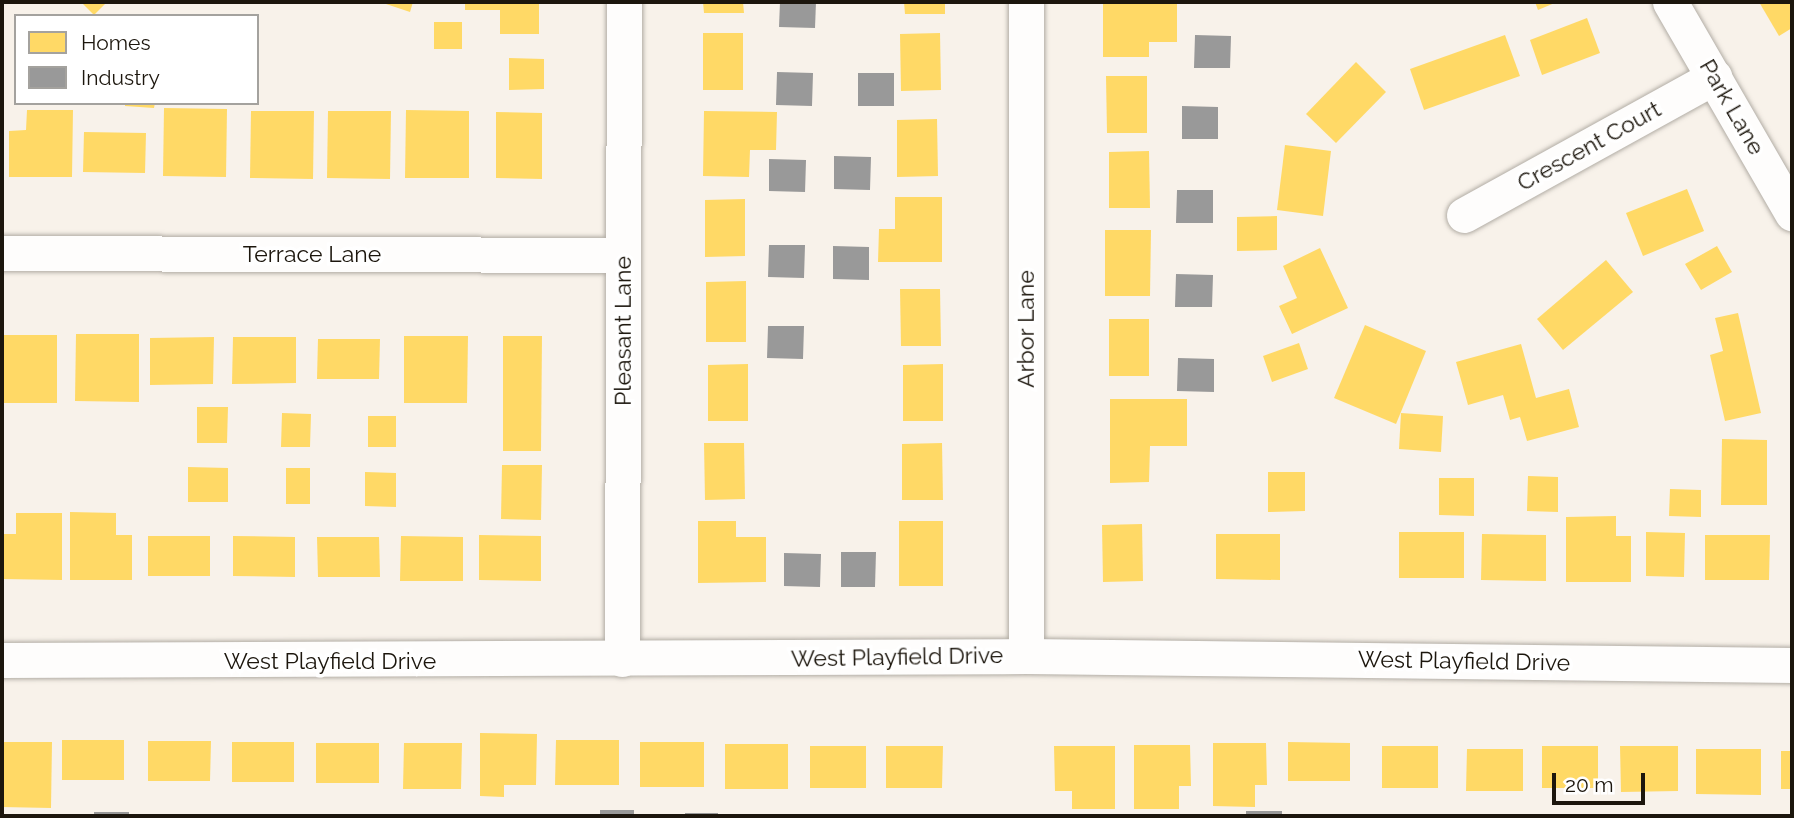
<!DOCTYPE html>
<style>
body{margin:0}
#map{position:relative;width:1794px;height:818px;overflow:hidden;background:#f8f2ea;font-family:Raleway,sans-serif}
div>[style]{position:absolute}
.homes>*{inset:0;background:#ffd966}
.industry>*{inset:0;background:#999}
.roads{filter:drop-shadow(0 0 2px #b2ada5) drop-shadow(0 0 2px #b2ada5)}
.minor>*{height:35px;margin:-17.5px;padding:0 17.5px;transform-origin:17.5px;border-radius:17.5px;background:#fefdfc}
span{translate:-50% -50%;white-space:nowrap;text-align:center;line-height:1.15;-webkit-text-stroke:7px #fff;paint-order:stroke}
.street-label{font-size:23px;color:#1c160d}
.frame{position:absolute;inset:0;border:4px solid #1c160d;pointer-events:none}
.legend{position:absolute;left:14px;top:14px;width:245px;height:91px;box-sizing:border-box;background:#fff;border:2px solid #a4a29e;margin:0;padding:9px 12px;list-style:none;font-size:21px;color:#1c160d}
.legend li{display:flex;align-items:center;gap:14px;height:35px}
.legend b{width:35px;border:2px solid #a4a29e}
.scale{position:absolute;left:1552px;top:773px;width:93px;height:32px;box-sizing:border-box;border:4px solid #1c160d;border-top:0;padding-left:9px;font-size:21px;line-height:24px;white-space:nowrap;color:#1c160d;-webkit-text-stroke:5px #fff;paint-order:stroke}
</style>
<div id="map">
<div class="homes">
<i style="clip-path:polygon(81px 2px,107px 2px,94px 15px)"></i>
<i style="clip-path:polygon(380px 2px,413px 2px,410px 12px)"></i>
<i style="clip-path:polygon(465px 2px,539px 2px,539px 34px,500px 34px,500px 10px,465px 10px)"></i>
<i style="clip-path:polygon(703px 2px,743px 2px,744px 13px,704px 13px)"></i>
<i style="clip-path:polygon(904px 2px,945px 2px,945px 14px,905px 14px)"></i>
<i style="clip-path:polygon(1103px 2px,1177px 2px,1177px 42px,1149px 42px,1149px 57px,1103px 57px)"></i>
<i style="clip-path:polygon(1535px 2px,1557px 2px,1538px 10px)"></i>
<i style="clip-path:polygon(1759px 2px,1792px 2px,1792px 28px,1779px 36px)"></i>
<i style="clip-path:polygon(1587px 18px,1600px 53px,1542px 75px,1530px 40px)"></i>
<i style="clip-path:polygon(434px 22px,462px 22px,462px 49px,434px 49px)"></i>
<i style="clip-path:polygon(703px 33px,743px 33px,743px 90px,703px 90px)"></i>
<i style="clip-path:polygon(940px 33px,941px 90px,901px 91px,900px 34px)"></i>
<i style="clip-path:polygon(1505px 35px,1520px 76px,1424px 110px,1410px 69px)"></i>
<i style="clip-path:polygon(509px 58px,544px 59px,544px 89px,509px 90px)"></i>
<i style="clip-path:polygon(1356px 62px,1386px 92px,1336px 143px,1306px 114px)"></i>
<i style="clip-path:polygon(1106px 76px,1147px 76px,1147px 133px,1107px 133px)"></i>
<i style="clip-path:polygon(125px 103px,155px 103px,154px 108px,125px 106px)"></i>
<i style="clip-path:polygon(164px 108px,227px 109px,226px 177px,163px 176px)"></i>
<i style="clip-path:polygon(27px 110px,73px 110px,72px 177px,9px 177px,9px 131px,26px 130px)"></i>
<i style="clip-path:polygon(406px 110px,469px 111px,469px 178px,405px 178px)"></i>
<i style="clip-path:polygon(251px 111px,314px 111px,313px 179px,250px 178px)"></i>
<i style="clip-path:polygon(328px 111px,391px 111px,390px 179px,327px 178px)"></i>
<i style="clip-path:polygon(704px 111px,777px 112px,776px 150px,750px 150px,749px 177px,703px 176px)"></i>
<i style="clip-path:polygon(496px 112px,542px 113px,542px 179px,496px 178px)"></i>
<i style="clip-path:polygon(937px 119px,938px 176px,897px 177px,897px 120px)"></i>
<i style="clip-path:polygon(84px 132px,146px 133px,145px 173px,83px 172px)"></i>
<i style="clip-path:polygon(1285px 145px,1331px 151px,1323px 216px,1277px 210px)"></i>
<i style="clip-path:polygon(1149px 151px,1150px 208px,1109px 208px,1109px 152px)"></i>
<i style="clip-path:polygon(1687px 189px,1704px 231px,1643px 256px,1626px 213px)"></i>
<i style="clip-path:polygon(895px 197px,942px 197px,942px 262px,878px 262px,879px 229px,895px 229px)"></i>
<i style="clip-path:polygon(745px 199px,745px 256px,705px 257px,705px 200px)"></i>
<i style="clip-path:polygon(1277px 216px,1277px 250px,1237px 251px,1237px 217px)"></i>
<i style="clip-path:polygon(1105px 230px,1151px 230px,1150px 296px,1105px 296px)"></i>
<i style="clip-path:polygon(1717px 246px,1732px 272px,1701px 290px,1685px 264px)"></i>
<i style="clip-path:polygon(1320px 248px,1348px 308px,1292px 334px,1279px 306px,1297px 298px,1283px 266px)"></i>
<i style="clip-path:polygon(1606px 260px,1633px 292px,1563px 350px,1537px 319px)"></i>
<i style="clip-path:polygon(746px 281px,746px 342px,706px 342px,706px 282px)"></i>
<i style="clip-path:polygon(900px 289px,940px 289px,941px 346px,901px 346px)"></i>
<i style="clip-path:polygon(1738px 313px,1761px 413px,1725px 421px,1710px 355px,1723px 351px,1715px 318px)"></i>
<i style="clip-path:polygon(1109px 319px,1149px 319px,1149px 376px,1109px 376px)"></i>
<i style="clip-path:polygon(1365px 325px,1426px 351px,1396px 424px,1334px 398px)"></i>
<i style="clip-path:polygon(76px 334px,139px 334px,139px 402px,75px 401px)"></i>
<i style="clip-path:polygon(2px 335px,57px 335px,57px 403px,2px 403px)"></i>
<i style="clip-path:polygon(404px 336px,468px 336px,467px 403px,404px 403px)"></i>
<i style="clip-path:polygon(503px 336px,542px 336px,541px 451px,503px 451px)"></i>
<i style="clip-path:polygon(214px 337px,213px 384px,150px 385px,150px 338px)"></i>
<i style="clip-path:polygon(233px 337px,296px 337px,296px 383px,232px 384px)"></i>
<i style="clip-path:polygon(318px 339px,380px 339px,379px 379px,317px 379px)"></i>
<i style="clip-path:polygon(1299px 343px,1308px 369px,1272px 382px,1263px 356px)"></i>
<i style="clip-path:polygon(1521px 344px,1536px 398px,1569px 389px,1579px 427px,1527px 441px,1520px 417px,1510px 420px,1503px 395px,1468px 405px,1456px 362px)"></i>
<i style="clip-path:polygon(748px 364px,748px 421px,708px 421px,708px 365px)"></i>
<i style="clip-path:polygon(943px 364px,943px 421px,903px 421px,903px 365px)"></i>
<i style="clip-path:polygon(1110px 399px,1187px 399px,1187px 446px,1150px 446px,1149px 482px,1110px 483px)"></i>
<i style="clip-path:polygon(197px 407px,228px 407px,227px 443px,197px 443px)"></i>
<i style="clip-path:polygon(282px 413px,311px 414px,310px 447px,281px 447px)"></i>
<i style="clip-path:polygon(1401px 413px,1443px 416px,1441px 452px,1399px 449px)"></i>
<i style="clip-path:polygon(368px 416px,396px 416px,396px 447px,368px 447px)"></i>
<i style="clip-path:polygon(1722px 439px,1767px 440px,1767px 505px,1721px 505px)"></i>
<i style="clip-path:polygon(704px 443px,744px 443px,745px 499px,705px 500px)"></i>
<i style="clip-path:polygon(942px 443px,943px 500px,902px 500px,902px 444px)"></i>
<i style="clip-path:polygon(502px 465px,542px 465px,541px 520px,501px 519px)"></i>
<i style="clip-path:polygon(188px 467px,228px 468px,228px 502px,188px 502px)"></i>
<i style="clip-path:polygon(286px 468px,310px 468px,310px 504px,286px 504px)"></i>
<i style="clip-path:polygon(365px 472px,396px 473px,396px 507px,365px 506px)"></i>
<i style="clip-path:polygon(1268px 472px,1305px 472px,1305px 511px,1268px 512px)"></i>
<i style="clip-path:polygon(1528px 476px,1558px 477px,1558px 512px,1527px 511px)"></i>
<i style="clip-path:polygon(1439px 478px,1474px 478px,1474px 516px,1439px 515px)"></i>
<i style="clip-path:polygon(1670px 489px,1701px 490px,1701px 517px,1669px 516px)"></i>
<i style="clip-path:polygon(70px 512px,116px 513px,116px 535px,132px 535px,132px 580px,70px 580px)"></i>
<i style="clip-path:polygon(16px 513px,62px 513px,62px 580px,2px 579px,2px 534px,16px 534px)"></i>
<i style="clip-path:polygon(1616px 516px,1616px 536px,1631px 536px,1631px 582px,1566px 582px,1566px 517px)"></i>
<i style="clip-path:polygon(698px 521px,736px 521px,736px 537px,766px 537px,766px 582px,698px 583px)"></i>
<i style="clip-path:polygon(899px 521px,943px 521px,943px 586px,899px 586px)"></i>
<i style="clip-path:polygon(1142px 524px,1143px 581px,1103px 582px,1102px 525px)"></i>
<i style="clip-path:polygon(1399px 532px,1464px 532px,1464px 578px,1399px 578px)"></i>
<i style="clip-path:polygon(1646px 532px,1685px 533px,1684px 577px,1646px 576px)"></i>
<i style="clip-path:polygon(1216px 534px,1280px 534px,1280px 580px,1216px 579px)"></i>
<i style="clip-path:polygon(1482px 534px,1546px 535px,1546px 581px,1481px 580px)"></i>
<i style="clip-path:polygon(479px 535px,541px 536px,541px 581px,479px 580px)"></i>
<i style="clip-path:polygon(1705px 535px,1770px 535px,1769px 580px,1705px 580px)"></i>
<i style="clip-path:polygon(148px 536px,210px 536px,210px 576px,148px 576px)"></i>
<i style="clip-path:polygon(233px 536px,295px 537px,295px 577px,233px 576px)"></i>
<i style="clip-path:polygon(401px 536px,463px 537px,463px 581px,400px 581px)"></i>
<i style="clip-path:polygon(317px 537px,379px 537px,380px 577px,318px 577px)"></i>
<i style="clip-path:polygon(480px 733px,537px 734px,536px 785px,504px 785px,504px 797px,480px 796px)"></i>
<i style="clip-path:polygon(62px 740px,124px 740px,124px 780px,62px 780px)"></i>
<i style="clip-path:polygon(556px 740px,619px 740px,619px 785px,555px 785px)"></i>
<i style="clip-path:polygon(148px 741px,211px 741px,210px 781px,148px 781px)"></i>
<i style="clip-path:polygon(2px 742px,52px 742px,51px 808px,2px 807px)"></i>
<i style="clip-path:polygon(232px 742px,294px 742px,294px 782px,232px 782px)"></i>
<i style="clip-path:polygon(640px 742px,704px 742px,704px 787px,640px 787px)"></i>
<i style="clip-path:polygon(1288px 742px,1350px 743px,1350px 781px,1288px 781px)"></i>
<i style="clip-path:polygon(316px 743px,379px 743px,379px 783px,316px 783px)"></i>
<i style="clip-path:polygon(404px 743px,462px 743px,461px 789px,403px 789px)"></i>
<i style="clip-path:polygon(1213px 743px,1266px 743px,1267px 785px,1255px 785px,1255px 807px,1213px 806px)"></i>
<i style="clip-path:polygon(725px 744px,788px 744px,788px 789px,725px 789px)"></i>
<i style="clip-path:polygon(1134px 745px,1190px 745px,1191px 786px,1179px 786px,1179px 809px,1134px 809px)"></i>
<i style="clip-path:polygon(810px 746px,866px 746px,866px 788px,810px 788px)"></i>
<i style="clip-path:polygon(886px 746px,943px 746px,942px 788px,886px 788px)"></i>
<i style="clip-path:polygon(1054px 746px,1115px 746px,1115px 809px,1072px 809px,1072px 791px,1055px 791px)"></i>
<i style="clip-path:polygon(1382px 746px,1438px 746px,1438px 788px,1382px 788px)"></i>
<i style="clip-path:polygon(1542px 746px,1598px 746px,1598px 788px,1542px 788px)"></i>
<i style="clip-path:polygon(1620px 746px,1678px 746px,1678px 791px,1621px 792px)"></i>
<i style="clip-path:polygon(1467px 749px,1523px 749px,1523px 791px,1466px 791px)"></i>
<i style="clip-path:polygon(1696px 749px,1761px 749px,1761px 795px,1696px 794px)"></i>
<i style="clip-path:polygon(1781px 751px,1792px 751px,1792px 789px,1781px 789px)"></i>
</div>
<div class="industry">
<i style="clip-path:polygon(780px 2px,816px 2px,815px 28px,779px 27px)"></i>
<i style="clip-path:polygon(1195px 35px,1231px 36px,1230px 68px,1194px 68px)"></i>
<i style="clip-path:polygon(777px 72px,813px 73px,812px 106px,776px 105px)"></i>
<i style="clip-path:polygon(858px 73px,894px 73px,894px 106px,858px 106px)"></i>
<i style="clip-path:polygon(1182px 106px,1218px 107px,1218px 139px,1182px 139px)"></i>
<i style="clip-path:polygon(834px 156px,871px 157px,870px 190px,834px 189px)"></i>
<i style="clip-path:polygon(769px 159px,806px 160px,805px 192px,769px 191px)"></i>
<i style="clip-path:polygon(1177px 190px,1213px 190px,1213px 223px,1176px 223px)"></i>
<i style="clip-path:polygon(769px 245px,805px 245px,804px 278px,768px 277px)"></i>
<i style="clip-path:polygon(833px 246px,869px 247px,869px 280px,833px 279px)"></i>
<i style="clip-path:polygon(1176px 274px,1213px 275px,1212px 307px,1175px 307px)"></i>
<i style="clip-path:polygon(768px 326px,804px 326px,803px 359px,767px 358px)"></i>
<i style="clip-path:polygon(1178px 358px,1214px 359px,1214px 392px,1177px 391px)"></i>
<i style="clip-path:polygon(841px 552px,876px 552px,875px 587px,841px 587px)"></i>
<i style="clip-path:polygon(784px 553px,821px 554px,820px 587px,784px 586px)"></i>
<i style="clip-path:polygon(600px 810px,634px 810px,634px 816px,600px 816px)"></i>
<i style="clip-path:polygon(1246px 811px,1282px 811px,1282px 816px,1246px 816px)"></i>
<i style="clip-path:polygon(94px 812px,129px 812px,129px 816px,94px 816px)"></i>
<i style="clip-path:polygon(685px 813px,718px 813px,718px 816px,685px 816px)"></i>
</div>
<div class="roads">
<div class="minor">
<i style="left:1026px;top:2px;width:654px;rotate:90deg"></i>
<i style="left:1670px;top:2px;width:244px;rotate:60deg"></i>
<i style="left:1464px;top:215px;width:286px;rotate:-28.9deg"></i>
<i style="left:2px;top:253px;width:621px;rotate:0.18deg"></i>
<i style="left:622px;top:659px;width:657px;rotate:-89.83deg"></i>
<i style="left:2px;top:660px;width:1024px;rotate:-0.22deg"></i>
<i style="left:1026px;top:656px;width:766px;rotate:0.67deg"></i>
</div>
</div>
<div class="street-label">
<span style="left:1732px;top:107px;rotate:60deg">Park Lane</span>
<span style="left:1589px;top:146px;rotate:-29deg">Crescent Court</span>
<span style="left:312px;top:254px">Terrace Lane</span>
<span style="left:1026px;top:329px;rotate:-90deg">Arbor Lane</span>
<span style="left:623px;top:331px;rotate:-90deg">Pleasant Lane</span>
<span style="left:897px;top:657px;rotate:-1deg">West Playfield Drive</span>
<span style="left:330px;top:661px">West Playfield Drive</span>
<span style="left:1464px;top:661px;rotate:1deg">West Playfield Drive</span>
</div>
<div class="frame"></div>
<ul class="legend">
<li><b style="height:19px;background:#ffd966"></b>Homes</li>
<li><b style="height:19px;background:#999"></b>Industry</li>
</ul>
<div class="scale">20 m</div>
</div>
